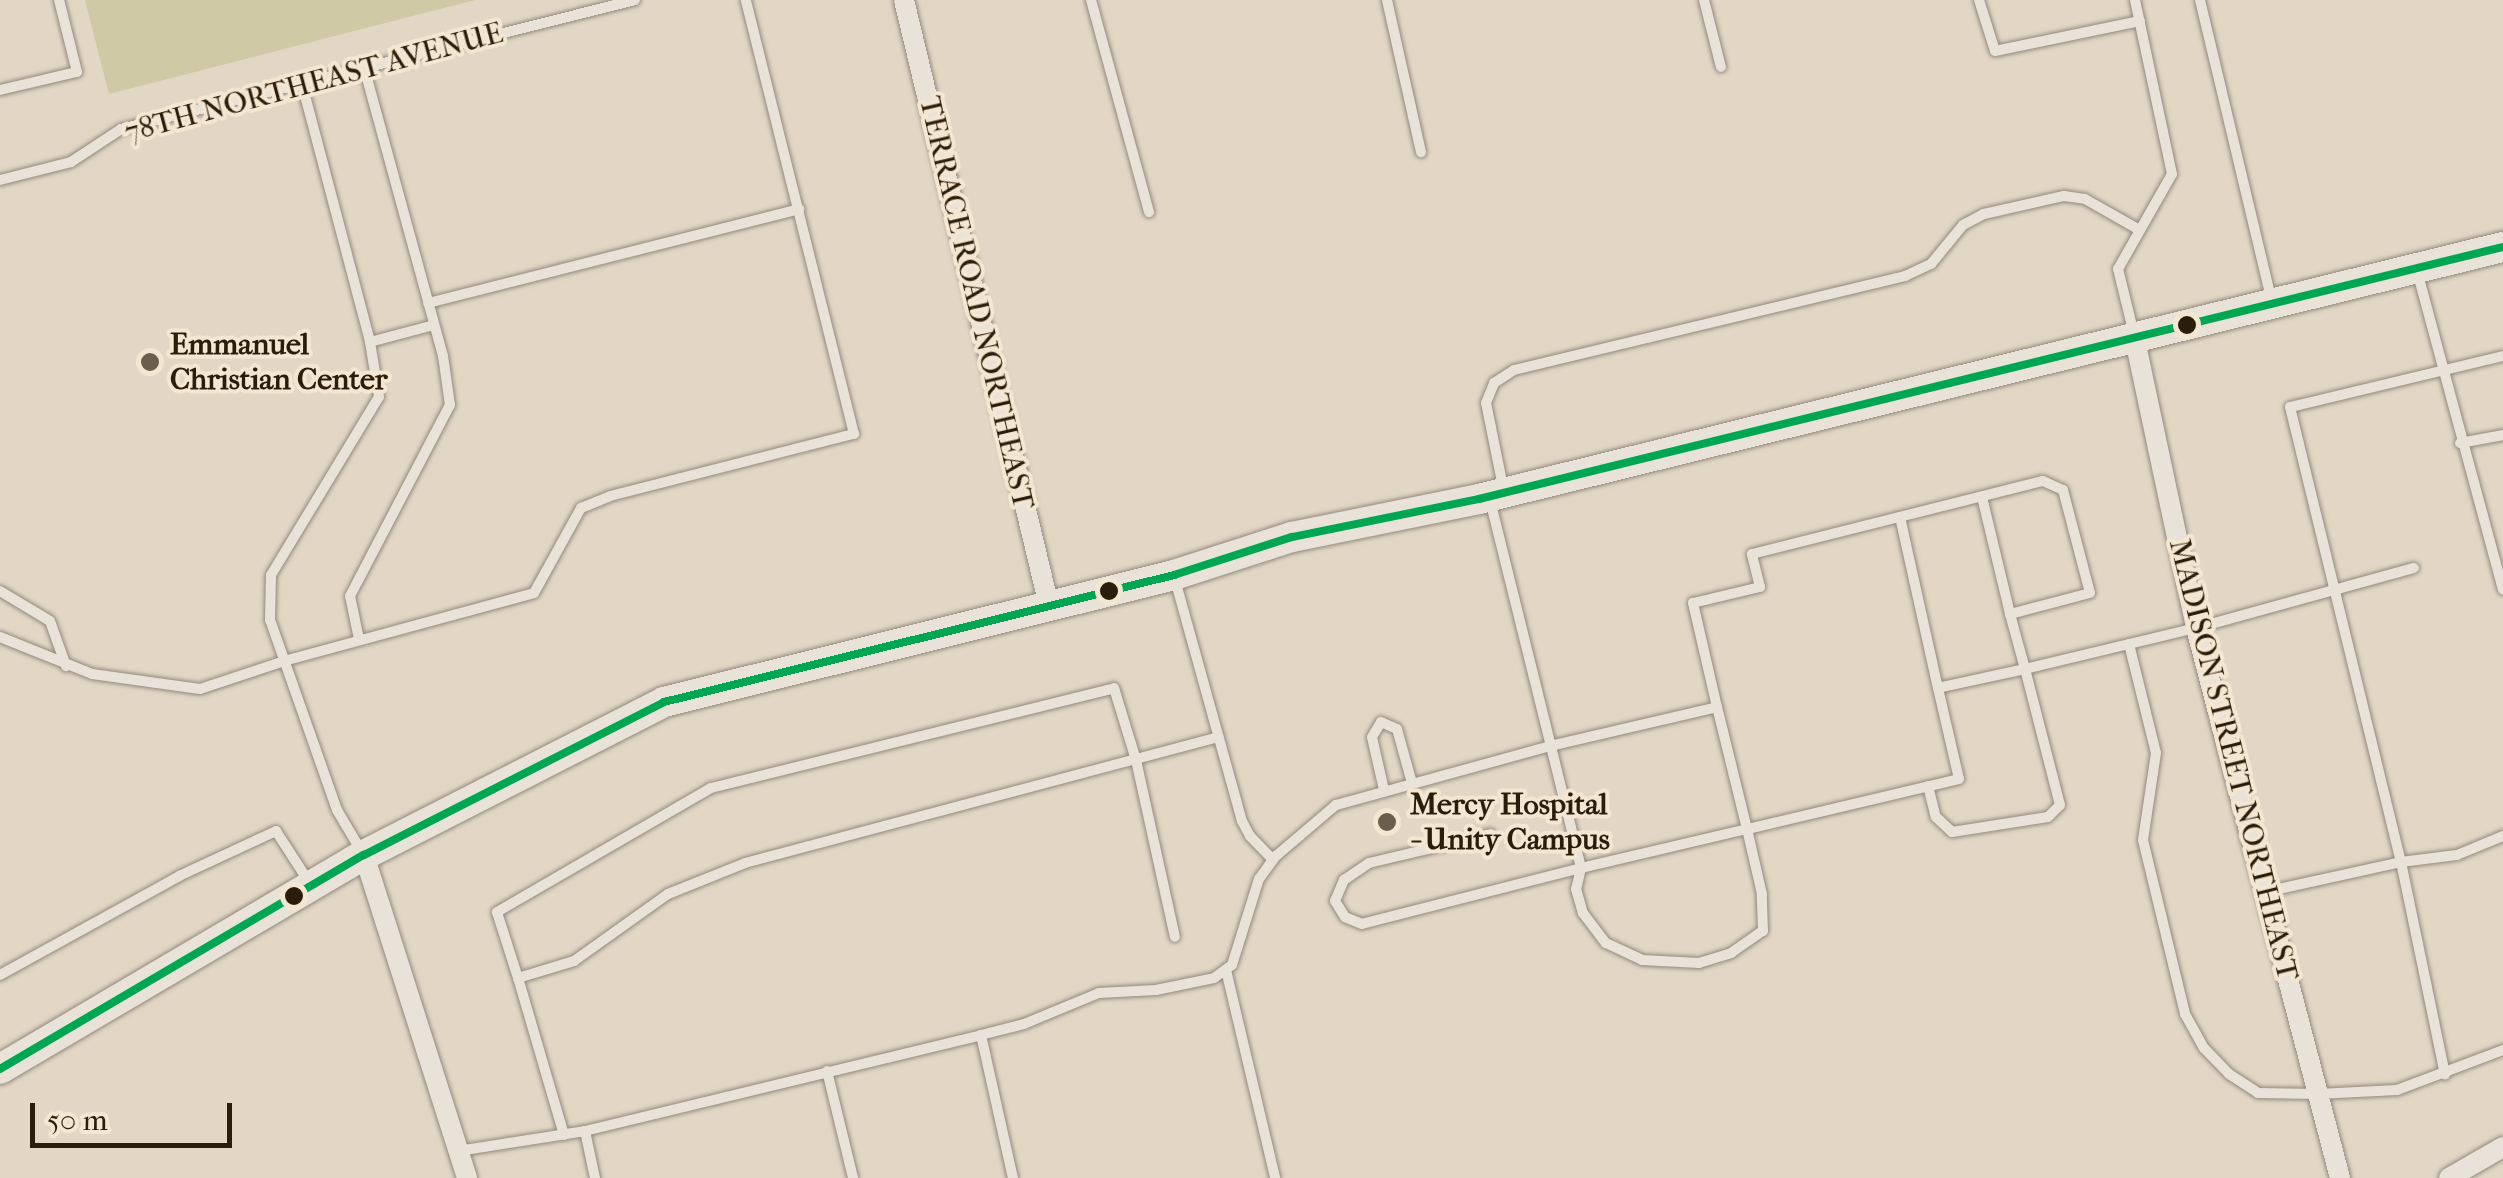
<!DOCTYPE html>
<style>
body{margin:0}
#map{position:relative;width:2503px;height:1178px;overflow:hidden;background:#e2d7c5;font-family:"IM FELL French Canon",serif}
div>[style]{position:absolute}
.green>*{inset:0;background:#cfc9a5}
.roads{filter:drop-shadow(0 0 2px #92897e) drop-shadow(0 0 2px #92897e)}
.lane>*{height:10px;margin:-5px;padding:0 5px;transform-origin:5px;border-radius:5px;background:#e8e2d9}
.street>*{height:20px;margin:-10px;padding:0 10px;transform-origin:10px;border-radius:10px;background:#e8e2d9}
.secondary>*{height:30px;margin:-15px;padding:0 15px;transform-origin:15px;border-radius:15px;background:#e8e2d9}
.bus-1>*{height:8px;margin:-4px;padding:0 4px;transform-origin:4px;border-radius:4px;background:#00a651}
.dots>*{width:28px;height:28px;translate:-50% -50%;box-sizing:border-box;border:5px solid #f4e7d2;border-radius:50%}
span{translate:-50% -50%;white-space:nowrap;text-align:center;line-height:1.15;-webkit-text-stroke:8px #f4e7d2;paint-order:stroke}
.street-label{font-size:30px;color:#2b1d0c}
.poi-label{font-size:30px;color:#2b1d0c;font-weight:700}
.left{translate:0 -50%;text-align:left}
.scale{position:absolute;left:30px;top:1103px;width:202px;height:45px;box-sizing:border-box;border:5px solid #2b1d0c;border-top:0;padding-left:12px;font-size:30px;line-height:35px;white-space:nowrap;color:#2b1d0c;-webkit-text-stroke:8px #f4e7d2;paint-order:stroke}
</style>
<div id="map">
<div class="green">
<i style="clip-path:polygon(85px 0,475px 0,109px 94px)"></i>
</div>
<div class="roads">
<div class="lane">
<i style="left:1091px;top:0;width:220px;rotate:74.7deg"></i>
<i style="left:1387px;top:0;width:156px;rotate:77.4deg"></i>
<i style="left:1704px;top:0;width:69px;rotate:75.8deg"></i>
<i style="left:1979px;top:0;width:53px;rotate:72.6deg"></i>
<i style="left:1995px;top:51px;width:148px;rotate:-11.7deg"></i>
<i style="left:2200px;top:0;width:310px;rotate:76.6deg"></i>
<i style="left:302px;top:84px;width:267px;rotate:75.2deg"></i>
<i style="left:0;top:90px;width:79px;rotate:-13.2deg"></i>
<i style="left:77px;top:72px;width:74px;rotate:-104deg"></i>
<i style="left:0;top:180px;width:73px;rotate:-14.2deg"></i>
<i style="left:71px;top:162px;width:60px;rotate:-33.4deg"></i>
<i style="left:121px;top:129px;width:530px;rotate:-14.09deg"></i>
<i style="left:2417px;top:271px;width:330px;rotate:74.9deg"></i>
<i style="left:428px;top:303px;width:383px;rotate:-14.2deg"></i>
<i style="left:2134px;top:334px;width:67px;rotate:-103.8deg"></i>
<i style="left:2118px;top:269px;width:109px;rotate:-60.4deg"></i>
<i style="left:2172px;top:174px;width:178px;rotate:-102deg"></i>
<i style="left:2503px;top:356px;width:219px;rotate:166.5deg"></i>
<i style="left:2290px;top:407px;width:468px;rotate:76.3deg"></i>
<i style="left:2401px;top:862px;width:56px;rotate:-7.1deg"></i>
<i style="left:2457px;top:855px;width:50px;rotate:-22.4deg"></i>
<i style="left:2460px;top:443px;width:44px;rotate:-10.5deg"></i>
<i style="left:1504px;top:492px;width:91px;rotate:-101.4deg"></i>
<i style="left:1486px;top:403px;width:22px;rotate:-68deg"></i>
<i style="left:1494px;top:383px;width:24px;rotate:-33deg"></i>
<i style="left:1514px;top:370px;width:402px;rotate:-13.5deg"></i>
<i style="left:1905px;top:276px;width:29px;rotate:-25deg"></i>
<i style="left:1931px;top:264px;width:50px;rotate:-50.6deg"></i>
<i style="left:1963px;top:225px;width:24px;rotate:-28deg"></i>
<i style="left:1984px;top:214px;width:82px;rotate:-12.7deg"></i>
<i style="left:2064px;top:196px;width:21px;rotate:8deg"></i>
<i style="left:2085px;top:199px;width:61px;rotate:29.5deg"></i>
<i style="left:1982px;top:497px;width:120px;rotate:76.5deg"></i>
<i style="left:1490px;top:500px;width:379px;rotate:76.1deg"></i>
<i style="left:1581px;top:868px;width:22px;rotate:103deg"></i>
<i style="left:1576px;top:889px;width:25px;rotate:74deg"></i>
<i style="left:1583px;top:913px;width:38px;rotate:53deg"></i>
<i style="left:1606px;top:943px;width:40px;rotate:25deg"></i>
<i style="left:1642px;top:960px;width:57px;rotate:3deg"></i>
<i style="left:1699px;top:963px;width:34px;rotate:-17deg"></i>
<i style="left:1731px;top:953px;width:39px;rotate:-35deg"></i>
<i style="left:1763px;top:931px;width:37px;rotate:-92deg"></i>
<i style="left:1762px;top:894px;width:67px;rotate:-103deg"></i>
<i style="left:1747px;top:829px;width:171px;rotate:166.8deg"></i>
<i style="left:1581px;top:868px;width:226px;rotate:165.7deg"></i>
<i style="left:1362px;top:924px;width:18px;rotate:-158deg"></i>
<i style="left:1345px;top:917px;width:19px;rotate:-122deg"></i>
<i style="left:1335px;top:901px;width:23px;rotate:-67deg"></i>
<i style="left:1344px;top:880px;width:30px;rotate:-34deg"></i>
<i style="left:1369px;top:863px;width:125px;rotate:-13.4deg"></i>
<i style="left:1900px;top:517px;width:175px;rotate:77.5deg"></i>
<i style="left:1174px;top:576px;width:254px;rotate:74.5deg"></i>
<i style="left:1242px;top:821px;width:17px;rotate:62deg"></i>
<i style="left:1250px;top:836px;width:33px;rotate:46deg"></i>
<i style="left:0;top:591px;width:58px;rotate:31deg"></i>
<i style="left:50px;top:621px;width:48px;rotate:70.4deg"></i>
<i style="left:0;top:637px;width:99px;rotate:21.9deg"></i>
<i style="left:92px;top:674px;width:109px;rotate:7.9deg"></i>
<i style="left:200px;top:689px;width:89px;rotate:-18.4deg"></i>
<i style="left:284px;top:661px;width:259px;rotate:-15.2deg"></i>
<i style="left:534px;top:593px;width:97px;rotate:-61.1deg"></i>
<i style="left:581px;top:508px;width:31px;rotate:-22deg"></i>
<i style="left:610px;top:496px;width:252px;rotate:-14.3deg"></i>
<i style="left:854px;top:434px;width:447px;rotate:-104deg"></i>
<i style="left:359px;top:639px;width:44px;rotate:-101.8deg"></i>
<i style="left:350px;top:596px;width:216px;rotate:-62.4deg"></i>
<i style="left:450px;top:405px;width:49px;rotate:-98.1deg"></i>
<i style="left:443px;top:356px;width:299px;rotate:-105.3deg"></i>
<i style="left:2129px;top:644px;width:112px;rotate:76.1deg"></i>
<i style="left:2156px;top:753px;width:88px;rotate:98.5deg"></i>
<i style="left:2143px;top:840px;width:179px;rotate:76.4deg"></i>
<i style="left:2185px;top:1014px;width:39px;rotate:61deg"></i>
<i style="left:2204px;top:1048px;width:36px;rotate:46deg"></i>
<i style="left:2229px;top:1074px;width:35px;rotate:33deg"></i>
<i style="left:2258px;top:1093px;width:60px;rotate:1deg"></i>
<i style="left:2318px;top:1094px;width:79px;rotate:-2.9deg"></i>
<i style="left:2397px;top:1090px;width:113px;rotate:-20.7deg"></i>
<i style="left:1928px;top:786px;width:32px;rotate:76deg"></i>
<i style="left:1936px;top:817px;width:22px;rotate:43deg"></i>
<i style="left:1952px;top:832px;width:97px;rotate:-8.9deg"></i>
<i style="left:2048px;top:817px;width:17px;rotate:-45deg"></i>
<i style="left:2060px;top:805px;width:140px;rotate:-104.4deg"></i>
<i style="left:2025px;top:669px;width:176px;rotate:-13.5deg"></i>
<i style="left:2196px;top:628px;width:226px;rotate:-15.4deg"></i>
<i style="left:1384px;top:790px;width:54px;rotate:-102.8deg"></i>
<i style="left:1372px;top:737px;width:17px;rotate:-59deg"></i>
<i style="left:1381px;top:722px;width:17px;rotate:24deg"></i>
<i style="left:1397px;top:729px;width:56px;rotate:74.5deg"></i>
<i style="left:363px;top:854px;width:51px;rotate:-120.6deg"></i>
<i style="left:337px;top:810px;width:201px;rotate:-109.4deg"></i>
<i style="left:270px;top:620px;width:45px;rotate:-88.7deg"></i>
<i style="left:271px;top:575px;width:208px;rotate:-58.8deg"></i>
<i style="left:379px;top:397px;width:56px;rotate:-99.3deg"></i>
<i style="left:370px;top:342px;width:66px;rotate:-14.9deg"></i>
<i style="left:2265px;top:892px;width:139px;rotate:-12.4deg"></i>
<i style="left:2401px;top:862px;width:217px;rotate:78.3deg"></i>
<i style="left:1226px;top:970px;width:214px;rotate:76.7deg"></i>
<i style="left:0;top:975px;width:205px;rotate:-28.9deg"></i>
<i style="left:179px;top:876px;width:107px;rotate:-24.9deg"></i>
<i style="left:276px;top:831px;width:64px;rotate:57.1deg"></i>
<i style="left:518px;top:978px;width:69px;rotate:-107.7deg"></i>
<i style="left:497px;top:912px;width:247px;rotate:-30.1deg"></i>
<i style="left:711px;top:788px;width:415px;rotate:-13.9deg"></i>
<i style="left:1114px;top:688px;width:75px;rotate:73deg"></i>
<i style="left:1136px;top:760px;width:181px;rotate:77.6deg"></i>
<i style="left:981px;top:1035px;width:147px;rotate:77.4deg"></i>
<i style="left:827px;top:1071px;width:110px;rotate:76.3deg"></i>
<i style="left:585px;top:1131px;width:48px;rotate:78deg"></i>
<i style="left:564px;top:1135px;width:164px;rotate:-106.3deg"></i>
<i style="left:518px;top:978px;width:59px;rotate:-16.9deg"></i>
<i style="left:574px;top:961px;width:115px;rotate:-35.5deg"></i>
<i style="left:668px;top:894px;width:83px;rotate:-21.9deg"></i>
<i style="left:745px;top:863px;width:490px;rotate:-14.9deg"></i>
<i style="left:458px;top:1151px;width:129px;rotate:-8.9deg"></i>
<i style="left:585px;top:1131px;width:407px;rotate:-13.6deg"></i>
<i style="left:981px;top:1035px;width:44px;rotate:-14.3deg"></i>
<i style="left:1024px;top:1024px;width:81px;rotate:-22.5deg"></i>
<i style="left:1099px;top:993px;width:57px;rotate:-3deg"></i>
<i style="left:1156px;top:990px;width:59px;rotate:-11.7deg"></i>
<i style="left:1214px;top:978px;width:22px;rotate:-36deg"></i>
<i style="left:1232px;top:965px;width:90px;rotate:-72.6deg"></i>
<i style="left:1259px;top:879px;width:29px;rotate:-54deg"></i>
<i style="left:1276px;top:856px;width:79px;rotate:-40.4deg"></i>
<i style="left:1336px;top:805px;width:222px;rotate:-15.4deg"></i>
<i style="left:1550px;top:746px;width:171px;rotate:-13.1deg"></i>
<i style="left:1717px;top:707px;width:107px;rotate:-103deg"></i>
<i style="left:1693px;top:603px;width:69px;rotate:-13.4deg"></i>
<i style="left:1760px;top:587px;width:34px;rotate:-104deg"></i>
<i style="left:1752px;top:554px;width:300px;rotate:-14.1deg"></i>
<i style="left:2043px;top:481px;width:22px;rotate:24deg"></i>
<i style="left:2063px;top:490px;width:106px;rotate:75.3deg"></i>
<i style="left:2090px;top:593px;width:83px;rotate:165.3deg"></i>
<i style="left:2010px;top:614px;width:57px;rotate:74.7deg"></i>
<i style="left:2025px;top:669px;width:89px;rotate:167.7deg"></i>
<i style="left:1938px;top:688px;width:93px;rotate:77deg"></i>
<i style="left:1959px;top:779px;width:218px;rotate:166.7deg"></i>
<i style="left:1747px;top:829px;width:126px;rotate:-103.8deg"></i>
</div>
<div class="street">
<i style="left:904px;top:0;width:623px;rotate:76.54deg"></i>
<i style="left:2135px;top:340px;width:294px;rotate:78deg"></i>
<i style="left:2196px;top:628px;width:569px;rotate:75.33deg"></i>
<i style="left:364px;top:855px;width:339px;rotate:72.3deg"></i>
<i style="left:2449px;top:1178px;width:62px;rotate:-29.9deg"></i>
</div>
<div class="secondary">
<i style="left:0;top:1069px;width:422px;rotate:-30.5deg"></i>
<i style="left:364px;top:855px;width:337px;rotate:-27deg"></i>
<i style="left:664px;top:702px;width:526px;rotate:-13.98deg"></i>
<i style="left:1174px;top:575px;width:124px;rotate:-17.9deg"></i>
<i style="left:1292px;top:537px;width:191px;rotate:-11.5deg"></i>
<i style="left:1479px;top:499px;width:1055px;rotate:-13.83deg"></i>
</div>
</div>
<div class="bus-1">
<i style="left:0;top:1069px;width:422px;rotate:-30.5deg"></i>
<i style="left:364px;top:855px;width:337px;rotate:-27deg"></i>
<i style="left:664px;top:702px;width:526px;rotate:-13.98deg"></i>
<i style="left:1174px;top:575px;width:124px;rotate:-17.9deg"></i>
<i style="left:1292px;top:537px;width:191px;rotate:-11.5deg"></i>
<i style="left:1479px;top:499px;width:1055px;rotate:-13.83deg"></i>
</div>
<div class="dots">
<i style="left:2187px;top:325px;background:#2b1d0c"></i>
<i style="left:150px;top:362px;background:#6b5e4d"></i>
<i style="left:1109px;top:591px;background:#2b1d0c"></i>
<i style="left:1387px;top:822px;background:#6b5e4d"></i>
<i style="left:294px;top:896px;background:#2b1d0c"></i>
</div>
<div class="street-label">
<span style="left:314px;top:83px;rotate:-15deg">78TH NORTHEAST AVENUE</span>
<span style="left:976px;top:303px;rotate:77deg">TERRACE ROAD NORTHEAST</span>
<span style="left:2233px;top:760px;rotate:76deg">MADISON STREET NORTHEAST</span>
</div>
<div class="poi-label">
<span class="left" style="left:170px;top:362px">Emmanuel<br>Christian Center</span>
<span class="left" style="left:1410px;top:822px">Mercy Hospital<br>- Unity Campus</span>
</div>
<div class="scale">50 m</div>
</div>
